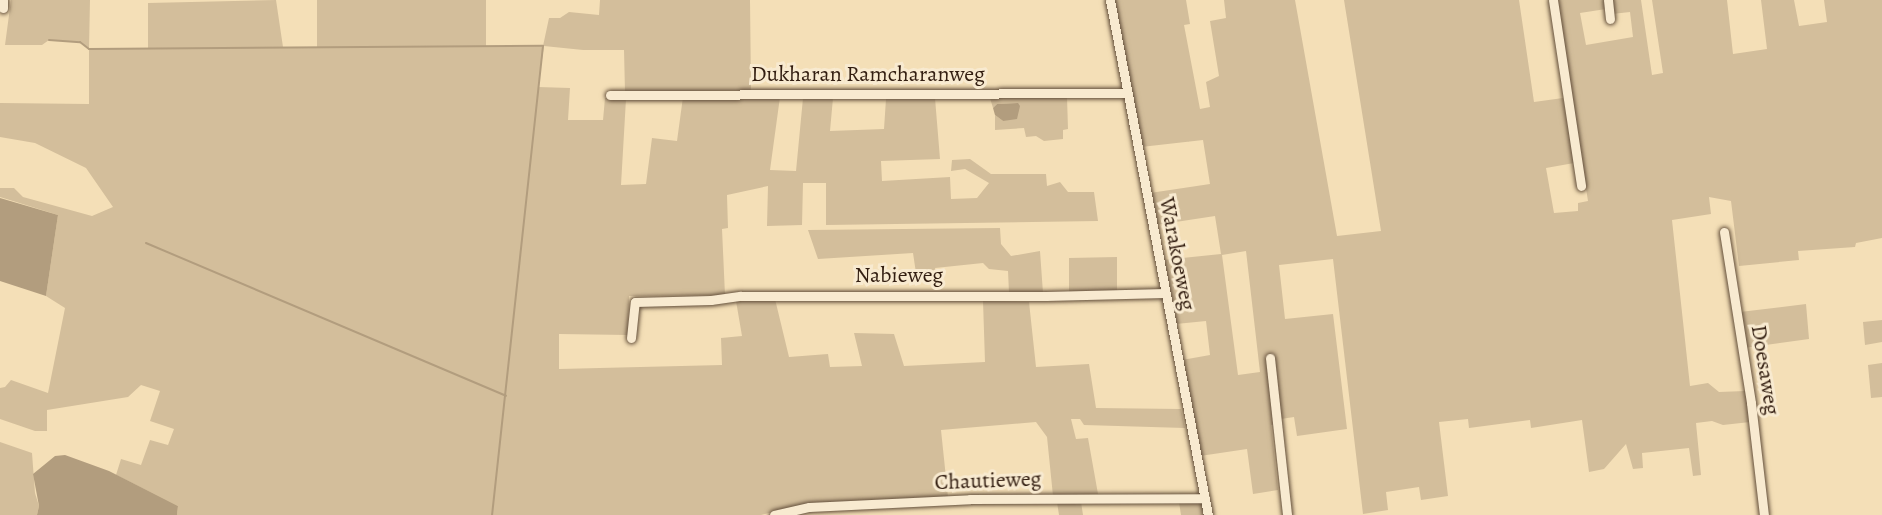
<!DOCTYPE html>
<style>
body{margin:0}
#map{position:relative;width:1882px;height:515px;overflow:hidden;background:#f4dfb7;font-family:Alegreya,serif}
div>[style]{position:absolute}
.green>*{inset:0;background:#d3be9b}
.water>*{inset:0;background:#b29d7e}
.stream>*{height:2px;margin:-1px;padding:0 1px;transform-origin:1px;border-radius:1px;background:#b29d7e}
.roads{filter:drop-shadow(0 0 2px #624e3a) drop-shadow(0 0 2px #624e3a)}
.minor>*{height:9px;margin:-4.5px;padding:0 4.5px;transform-origin:4.5px;border-radius:4.5px;background:#f8ead0}
span{translate:-50% -50%;white-space:nowrap;text-align:center;line-height:1.15;-webkit-text-stroke:6px #f8ead0;paint-order:stroke}
.street-label{font-size:22px;color:#321d10}
</style>
<div id="map">
<div class="green">
<i style="clip-path:polygon(11px 0,90px 0,89px 49px,148px 48px,148px 3px,276px 0,283px 47px,317px 47px,317px 0,486px 0,486px 47px,543px 46px,549px 18px,560px 18px,569px 12px,599px 15px,600px 0,750px 0,751px 90px,625px 92px,624px 50px,583px 50px,544px 46px,538px 87px,570px 88px,568px 120px,603px 120px,605px 98px,626px 99px,621px 185px,646px 184px,652px 138px,677px 141px,683px 97px,780px 97px,770px 170px,796px 171px,803px 98px,833px 98px,830px 131px,884px 129px,886px 99px,935px 98px,940px 159px,881px 161px,882px 181px,950px 177px,951px 199px,977px 198px,989px 183px,965px 169px,951px 171px,952px 160px,970px 159px,991px 174px,1046px 174px,1047px 186px,1060px 182px,1068px 192px,1094px 192px,1098px 221px,826px 225px,826px 183px,803px 183px,802px 225px,767px 226px,768px 186px,727px 195px,728px 228px,722px 229px,725px 295px,629px 296px,628px 335px,559px 334px,559px 369px,722px 365px,721px 338px,742px 336px,736px 301px,775px 299px,789px 357px,828px 354px,830px 367px,862px 366px,854px 333px,894px 334px,904px 366px,985px 362px,983px 301px,1029px 302px,1036px 367px,1089px 364px,1096px 408px,1181px 409px,1185px 428px,1084px 425px,1080px 419px,1071px 419px,1076px 439px,1088px 438px,1098px 494px,1053px 496px,1047px 437px,1036px 422px,941px 430px,948px 497px,809px 503px,761px 515px,177px 515px,178px 506px,116px 475px,121px 459px,141px 465px,150px 440px,168px 445px,174px 429px,150px 421px,160px 391px,141px 385px,128px 397px,47px 410px,47px 431px,35px 431px,0 419px,0 388px,5px 387px,11px 380px,48px 393px,65px 308px,46px 296px,58px 215px,0 197px,0 188px,14px 188px,23px 197px,92px 216px,113px 207px,86px 168px,35px 143px,0 137px,0 103px,89px 104px,89px 49px,80px 42px,49px 40px,42px 45px,5px 45px)"></i>
<i style="clip-path:polygon(evenodd,1114px 0,1186px 0,1190px 24px,1184px 25px,1200px 109px,1210px 107px,1206px 82px,1219px 76px,1210px 21px,1226px 18px,1224px 0,1295px 0,1337px 236px,1381px 231px,1344px 0,1519px 0,1534px 102px,1563px 98px,1574px 163px,1546px 168px,1554px 213px,1578px 211px,1578px 203px,1588px 201px,1556px 0,1605px 0,1606px 9px,1580px 13px,1586px 45px,1633px 37px,1630px 12px,1612px 14px,1610px 0,1641px 0,1652px 75px,1663px 73px,1652px 0,1727px 0,1733px 54px,1767px 49px,1761px 0,1794px 0,1799px 26px,1827px 22px,1824px 0,1882px 0,1882px 238px,1856px 243px,1855px 247px,1798px 251px,1799px 260px,1739px 266px,1731px 201px,1709px 197px,1711px 214px,1672px 220px,1690px 386px,1708px 383px,1719px 392px,1745px 391px,1750px 422px,1723px 425px,1712px 421px,1696px 423px,1701px 475px,1693px 476px,1689px 448px,1642px 453px,1643px 468px,1633px 469px,1626px 444px,1604px 469px,1589px 472px,1582px 420px,1531px 428px,1530px 420px,1469px 428px,1468px 419px,1439px 422px,1448px 496px,1421px 500px,1419px 487px,1386px 492px,1388px 510px,1363px 514px,1333px 259px,1279px 265px,1285px 319px,1333px 314px,1347px 429px,1297px 436px,1294px 417px,1281px 419px,1281px 424px,1271px 425px,1278px 490px,1253px 494px,1247px 449px,1200px 456px,1182px 360px,1210px 355px,1206px 321px,1176px 324px,1163px 260px,1221px 254px,1215px 216px,1156px 225px,1150px 193px,1210px 184px,1203px 140px,1141px 147px,1114px 0,1246px 251px,1260px 372px,1238px 375px,1222px 255px,1246px 251px)"></i>
<i style="clip-path:polygon(1067px 97px,1068px 129px,1063px 130px,1063px 139px,1044px 141px,1036px 136px,1026px 137px,1024px 128px,995px 130px,995px 115px,1003px 121px,1017px 103px,997px 104px,993px 108px,990px 98px)"></i>
<i style="clip-path:polygon(1000px 228px,1001px 244px,1011px 256px,1040px 251px,1043px 293px,1009px 293px,1008px 271px,989px 269px,983px 263px,935px 268px,936px 272px,916px 273px,913px 253px,818px 259px,808px 230px)"></i>
<i style="clip-path:polygon(1117px 257px,1117px 292px,1069px 293px,1069px 258px)"></i>
<i style="clip-path:polygon(1806px 304px,1809px 339px,1744px 348px,1740px 312px)"></i>
<i style="clip-path:polygon(1882px 320px,1882px 342px,1865px 345px,1863px 322px)"></i>
<i style="clip-path:polygon(1882px 363px,1882px 397px,1871px 398px,1868px 365px)"></i>
<i style="clip-path:polygon(0 442px,32px 453px,35px 493px,39px 506px,37px 515px,0 515px)"></i>
<i style="clip-path:polygon(1202px 501px,1204px 515px,1181px 515px,1179px 502px)"></i>
<i style="clip-path:polygon(1057px 502px,1081px 502px,1083px 515px,1059px 515px)"></i>
</div>
<div class="water">
<i style="clip-path:polygon(1018px 103px,1020px 106px,1017px 119px,1003px 121px,995px 115px,993px 108px,997px 104px)"></i>
<i style="clip-path:polygon(0 198px,58px 215px,46px 296px,0 281px)"></i>
<i style="clip-path:polygon(65px 455px,109px 471px,178px 506px,177px 515px,37px 515px,39px 506px,33px 474px,55px 456px)"></i>
</div>
<div class="stream">
<i style="left:49px;top:40px;width:31px;rotate:4deg"></i>
<i style="left:80px;top:42px;width:11px;rotate:38deg"></i>
<i style="left:89px;top:49px;width:454px;rotate:-0.4deg"></i>
<i style="left:543px;top:46px;width:472px;rotate:96.2deg"></i>
<i style="left:146px;top:243px;width:391px;rotate:23deg"></i>
</div>
<div class="roads">
<div class="minor">
<i style="left:1110px;top:0;width:524px;rotate:79.23deg"></i>
<i style="left:1553px;top:0;width:188px;rotate:81.4deg"></i>
<i style="left:1608px;top:0;width:19px;rotate:84deg"></i>
<i style="left:3px;top:8px;width:8px;rotate:-90deg"></i>
<i style="left:610px;top:95px;width:517px;rotate:-0.22deg"></i>
<i style="left:1724px;top:232px;width:173px;rotate:81deg"></i>
<i style="left:1751px;top:403px;width:113px;rotate:83.4deg"></i>
<i style="left:631px;top:338px;width:36px;rotate:-84deg"></i>
<i style="left:635px;top:302px;width:76px;rotate:-1.5deg"></i>
<i style="left:711px;top:300px;width:30px;rotate:-8deg"></i>
<i style="left:741px;top:296px;width:305px"></i>
<i style="left:1046px;top:296px;width:119px;rotate:-1.4deg"></i>
<i style="left:1270px;top:358px;width:158px;rotate:83.8deg"></i>
<i style="left:774px;top:515px;width:36px;rotate:-13deg"></i>
<i style="left:809px;top:507px;width:161px;rotate:-2.8deg"></i>
<i style="left:970px;top:499px;width:235px;rotate:-0.2deg"></i>
</div>
</div>
<div class="street-label">
<span style="left:868px;top:75px">Dukharan Ramcharanweg</span>
<span style="left:1177px;top:254px;rotate:79deg">Warakoeweg</span>
<span style="left:899px;top:276px">Nabieweg</span>
<span style="left:1765px;top:370px;rotate:81deg">Doesaweg</span>
<span style="left:988px;top:481px;rotate:-2deg">Chautieweg</span>
</div>
</div>
